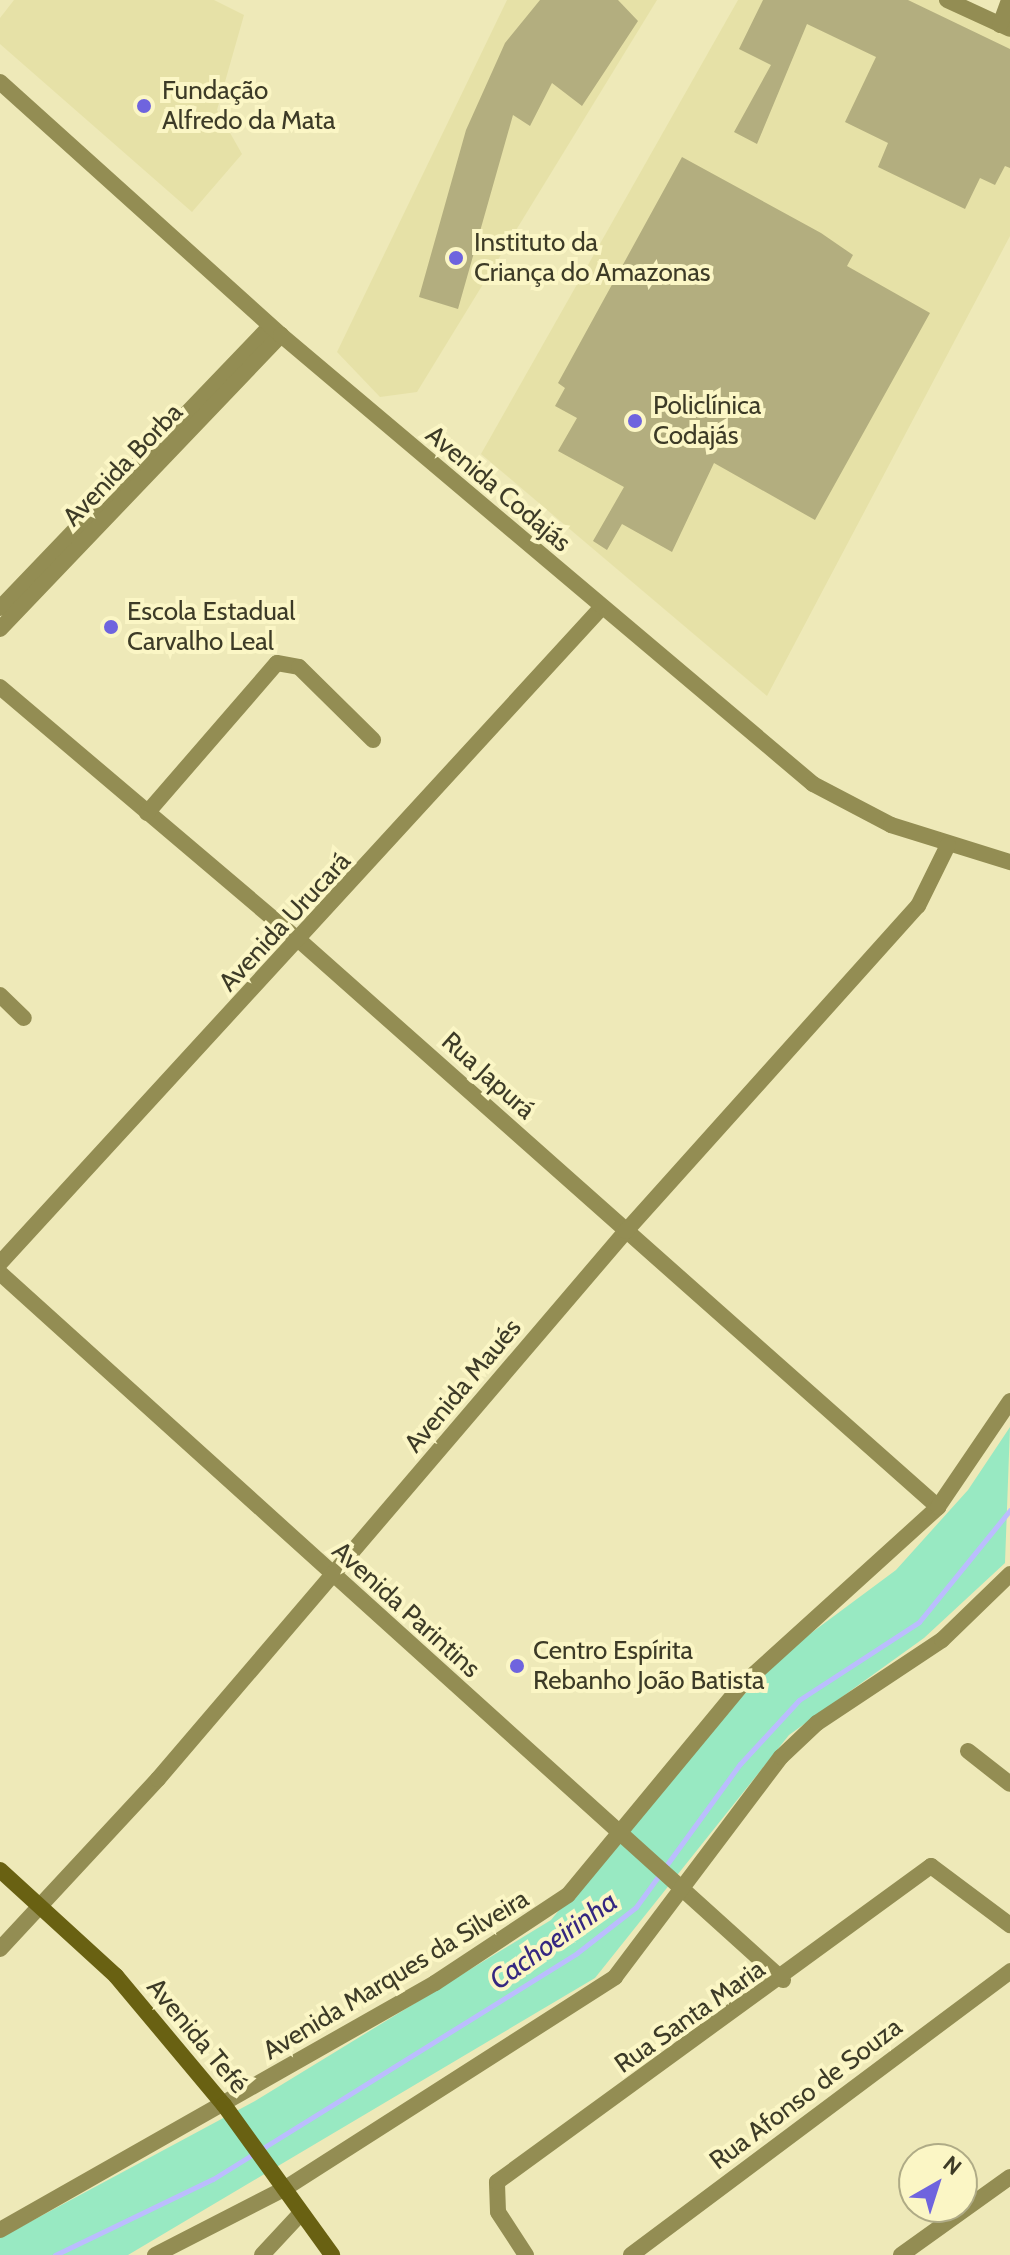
<!DOCTYPE html>
<meta charset="utf-8">
<style>
body{margin:0}
#map{position:relative;width:1010px;height:2255px;overflow:hidden;background:#eee9b8;font-family:Cabin,sans-serif}
div>[style]{position:absolute}
.built>*{inset:0;background:#e6e1a7}
.green>*{inset:0;background:#98e9c2}
.stream>*{height:5px;margin:-2.5px;padding:0 2.5px;transform-origin:2.5px;border-radius:2.5px;background:#bbbdfe}
.building>*{inset:0;background:#b3ae7f}
.minor>*{height:16px;margin:-8px;padding:0 8px;transform-origin:8px;border-radius:8px;background:#938d53}
.tertiary>*{height:16px;margin:-8px;padding:0 8px;transform-origin:8px;border-radius:8px;background:#938d53}
.secondary>*{height:16px;margin:-8px;padding:0 8px;transform-origin:8px;border-radius:8px;background:#696112}
.dots>*{width:22px;height:22px;translate:-50% -50%;box-sizing:border-box;border:4px solid #fbf6c5;border-radius:50%}
span{translate:-50% -50%;white-space:nowrap;text-align:center;line-height:1.15;-webkit-text-stroke:8px #fbf6c5;paint-order:stroke}
.poi-label{font-size:26px;color:#3d3b27}
.left{translate:0 -50%;text-align:left}
.street-label{font-size:26px;color:#3d3b27}
.water-label{font-size:28px;color:#352781;font-style:italic}
.north{position:absolute;left:898px;top:2143px;width:80px;height:80px;box-sizing:border-box;background:#fbf6c5;border:2px solid #afab86;border-radius:50%;rotate:39deg;font-size:22px;font-weight:700;line-height:32px;text-align:center;color:#3d3b27}
.north::after{content:'';display:block;margin:auto;width:28px;height:36px;background:#6f64de;clip-path:polygon(50% 0,100% 100%,50% 72%,0 100%)}
</style>
<div id="map">
<div class="built">
<i style="clip-path:polygon(14px 0,214px 0,244px 15px,217px 110px,242px 154px,192px 212px,0 44px,0 18px)"></i>
<i style="clip-path:polygon(507px 0,657px 0,417px 392px,380px 397px,337px 352px)"></i>
<i style="clip-path:polygon(738px 0,942px 0,1010px 32px,1010px 236px,767px 696px,481px 454px)"></i>
</div>
<div class="green">
<i style="clip-path:polygon(1010px 1427px,1005px 1563px,924px 1638px,789px 1735px,595px 1978px,128px 2255px,0 2255px,0 2238px,255px 2101px,551px 1920px,707px 1730px,799px 1642px,896px 1570px,968px 1490px)"></i>
</div>
<div class="stream">
<i style="left:55px;top:2255px;width:175px;rotate:-25.7deg"></i>
<i style="left:213px;top:2179px;width:428px;rotate:-31.8deg"></i>
<i style="left:577px;top:1953px;width:75px;rotate:-37.9deg"></i>
<i style="left:636px;top:1907px;width:177px;rotate:-54deg"></i>
<i style="left:740px;top:1764px;width:87px;rotate:-47.3deg"></i>
<i style="left:799px;top:1700px;width:143px;rotate:-33deg"></i>
<i style="left:919px;top:1622px;width:144px;rotate:-50.9deg"></i>
</div>
<div class="building">
<i style="clip-path:polygon(540px 0,618px 0,638px 21px,582px 106px,552px 83px,530px 126px,513px 115px,458px 309px,419px 297px,466px 130px,505px 43px)"></i>
<i style="clip-path:polygon(763px 0,908px 0,1010px 49px,1010px 168px,1005px 166px,995px 185px,980px 178px,965px 209px,878px 167px,888px 143px,845px 122px,876px 57px,807px 24px,757px 144px,734px 132px,771px 65px,739px 49px)"></i>
<i style="clip-path:polygon(682px 157px,821px 233px,853px 255px,847px 266px,930px 313px,815px 520px,714px 463px,672px 552px,622px 524px,607px 550px,593px 541px,624px 487px,558px 451px,577px 418px,555px 406px,565px 388px,558px 383px)"></i>
</div>
<div class="minor">
<i style="left:947px;top:0;width:69px;rotate:24.7deg"></i>
<i style="left:1000px;top:25px;width:27px;rotate:-70deg"></i>
<i style="left:0;top:608px;width:390px;rotate:-46.2deg"></i>
<i style="left:0;top:629px;width:407px;rotate:-46.3deg"></i>
<i style="left:0;top:687px;width:393px;rotate:40.3deg"></i>
<i style="left:300px;top:941px;width:853px;rotate:41.58deg"></i>
<i style="left:147px;top:813px;width:198px;rotate:-49.1deg"></i>
<i style="left:277px;top:663px;width:22px;rotate:10deg"></i>
<i style="left:299px;top:667px;width:104px;rotate:44.6deg"></i>
<i style="left:0;top:995px;width:33px;rotate:44deg"></i>
<i style="left:0;top:1263px;width:889px;rotate:-47.46deg"></i>
<i style="left:0;top:1273px;width:1055px;rotate:42.08deg"></i>
<i style="left:968px;top:1751px;width:53px;rotate:38.2deg"></i>
<i style="left:262px;top:2255px;width:57px;rotate:-47.1deg"></i>
<i style="left:526px;top:2255px;width:51px;rotate:-123.1deg"></i>
<i style="left:498px;top:2212px;width:30px;rotate:-92deg"></i>
<i style="left:497px;top:2182px;width:537px;rotate:-36.06deg"></i>
<i style="left:931px;top:1866px;width:99px;rotate:36.8deg"></i>
<i style="left:631px;top:2255px;width:474px;rotate:-36.8deg"></i>
<i style="left:901px;top:2255px;width:134px;rotate:-35.6deg"></i>
</div>
<div class="tertiary">
<i style="left:0;top:82px;width:378px;rotate:42deg"></i>
<i style="left:281px;top:335px;width:696px;rotate:40.16deg"></i>
<i style="left:813px;top:784px;width:88px;rotate:27.7deg"></i>
<i style="left:891px;top:825px;width:125px;rotate:17.3deg"></i>
<i style="left:0;top:1949px;width:232px;rotate:-47.1deg"></i>
<i style="left:158px;top:1779px;width:721px;rotate:-49.5deg"></i>
<i style="left:626px;top:1231px;width:437px;rotate:-48.1deg"></i>
<i style="left:918px;top:906px;width:68px;rotate:-63.8deg"></i>
<i style="left:0;top:2230px;width:500px;rotate:-29.59deg"></i>
<i style="left:435px;top:1983px;width:159px;rotate:-33.5deg"></i>
<i style="left:568px;top:1895px;width:273px;rotate:-50.4deg"></i>
<i style="left:742px;top:1685px;width:265px;rotate:-42.2deg"></i>
<i style="left:938px;top:1507px;width:128px;rotate:-55.8deg"></i>
<i style="left:155px;top:2255px;width:145px;rotate:-27.1deg"></i>
<i style="left:284px;top:2189px;width:393px;rotate:-32.6deg"></i>
<i style="left:615px;top:1977px;width:276px;rotate:-53deg"></i>
<i style="left:781px;top:1757px;width:50px;rotate:-43.4deg"></i>
<i style="left:817px;top:1723px;width:150px;rotate:-33.6deg"></i>
<i style="left:942px;top:1640px;width:95px;rotate:-44.1deg"></i>
</div>
<div class="secondary">
<i style="left:0;top:1870px;width:157px;rotate:42.4deg"></i>
<i style="left:116px;top:1976px;width:168px;rotate:50.1deg"></i>
<i style="left:224px;top:2105px;width:185px;rotate:54.2deg"></i>
</div>
<div class="dots">
<i style="left:144px;top:106px;background:#6f64de"></i>
<i style="left:456px;top:258px;background:#6f64de"></i>
<i style="left:635px;top:421px;background:#6f64de"></i>
<i style="left:111px;top:627px;background:#6f64de"></i>
<i style="left:517px;top:1666px;background:#6f64de"></i>
</div>
<div class="poi-label">
<span class="left" style="left:162px;top:106px">Fundação<br>Alfredo da Mata</span>
<span class="left" style="left:474px;top:258px">Instituto da<br>Criança do Amazonas</span>
<span class="left" style="left:653px;top:421px">Policlínica<br>Codajás</span>
<span class="left" style="left:127px;top:627px">Escola Estadual<br>Carvalho Leal</span>
<span class="left" style="left:533px;top:1666px">Centro Espírita<br>Rebanho João Batista</span>
</div>
<div class="street-label">
<span style="left:123px;top:465px;rotate:-46deg">Avenida Borba</span>
<span style="left:498px;top:489px;rotate:40deg">Avenida Codajás</span>
<span style="left:285px;top:922px;rotate:-47deg">Avenida Urucará</span>
<span style="left:488px;top:1076px;rotate:42deg">Rua Japurá</span>
<span style="left:463px;top:1386px;rotate:-50deg">Avenida Maués</span>
<span style="left:406px;top:1610px;rotate:42deg">Avenida Parintins</span>
<span style="left:396px;top:1975px;rotate:-31deg">Avenida Marques da Silveira</span>
<span style="left:690px;top:2017px;rotate:-35deg">Rua Santa Maria</span>
<span style="left:197px;top:2036px;rotate:50deg">Avenida Tefé</span>
<span style="left:806px;top:2094px;rotate:-37deg">Rua Afonso de Souza</span>
</div>
<div class="water-label">
<span style="left:553px;top:1940px;rotate:-35deg">Cachoeirinha</span>
</div>
<div class="north">N</div>
</div>
